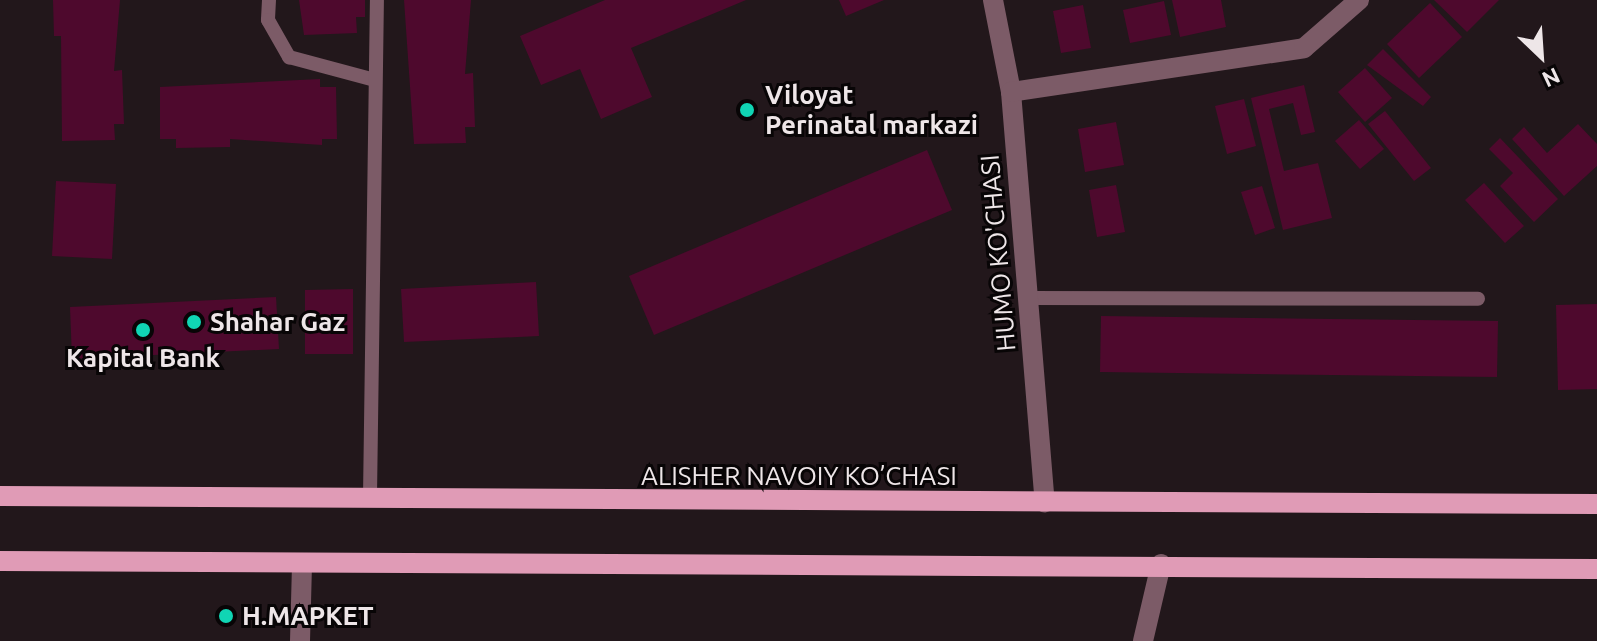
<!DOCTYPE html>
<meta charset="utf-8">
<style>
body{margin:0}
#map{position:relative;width:1597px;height:641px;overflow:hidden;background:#22171b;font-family:Ubuntu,sans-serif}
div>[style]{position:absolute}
.building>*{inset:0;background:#4e092d}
.service>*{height:14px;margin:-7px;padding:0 7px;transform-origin:7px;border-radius:7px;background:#7c5b67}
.minor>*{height:20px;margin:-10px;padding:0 10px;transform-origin:10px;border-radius:10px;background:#7c5b67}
.primary>*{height:20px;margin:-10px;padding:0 10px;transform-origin:10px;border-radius:10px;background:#e09bb6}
.dots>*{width:22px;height:22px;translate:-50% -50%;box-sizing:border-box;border:4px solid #080506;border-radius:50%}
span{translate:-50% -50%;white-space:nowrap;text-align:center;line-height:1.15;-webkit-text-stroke:6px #080506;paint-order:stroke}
.poi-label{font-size:26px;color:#eee6e8;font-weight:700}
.left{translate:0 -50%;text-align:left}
.street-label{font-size:26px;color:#eee6e8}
.north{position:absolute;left:1501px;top:16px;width:80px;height:80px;-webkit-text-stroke:6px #080506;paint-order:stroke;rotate:155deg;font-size:22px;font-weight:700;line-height:32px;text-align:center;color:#eee6e8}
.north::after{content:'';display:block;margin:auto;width:28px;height:36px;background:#eee6e8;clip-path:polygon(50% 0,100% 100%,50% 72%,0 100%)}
</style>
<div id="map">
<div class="building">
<i style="clip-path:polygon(53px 0,120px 0,114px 71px,122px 70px,124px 124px,114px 124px,115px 140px,62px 141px,61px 36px,54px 36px)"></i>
<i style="clip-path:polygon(299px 0,365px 0,365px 17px,356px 17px,357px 33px,304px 35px)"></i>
<i style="clip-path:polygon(404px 0,471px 0,465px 74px,473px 73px,475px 127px,465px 127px,466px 143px,414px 144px)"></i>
<i style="clip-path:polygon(605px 0,746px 0,631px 48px,652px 97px,601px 119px,580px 69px,541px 85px,520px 36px)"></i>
<i style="clip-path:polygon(839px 0,884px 0,846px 16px)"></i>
<i style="clip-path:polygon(1172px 0,1221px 0,1226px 27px,1180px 37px)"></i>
<i style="clip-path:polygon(1434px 0,1499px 0,1467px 32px)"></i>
<i style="clip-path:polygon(1164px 1px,1171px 35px,1130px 43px,1123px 10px)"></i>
<i style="clip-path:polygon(1430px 3px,1462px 37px,1419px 78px,1387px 44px)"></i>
<i style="clip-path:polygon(1083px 5px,1091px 48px,1061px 53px,1053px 11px)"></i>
<i style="clip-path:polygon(1383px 49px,1431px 97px,1423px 106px,1367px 65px)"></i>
<i style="clip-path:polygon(1365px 68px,1392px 98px,1365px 122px,1338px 92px)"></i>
<i style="clip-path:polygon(320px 79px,320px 87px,336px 87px,337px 139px,322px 139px,322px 145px,230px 139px,230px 147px,176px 148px,176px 139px,160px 139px,160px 87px)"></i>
<i style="clip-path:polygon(1304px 85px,1315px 132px,1301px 135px,1293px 103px,1269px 109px,1284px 171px,1318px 163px,1332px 218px,1283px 230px,1251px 98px)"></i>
<i style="clip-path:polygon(1244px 99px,1256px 146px,1227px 154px,1215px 106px)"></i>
<i style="clip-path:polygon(1385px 111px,1431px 168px,1414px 181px,1368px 124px)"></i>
<i style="clip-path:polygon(1359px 120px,1384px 149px,1360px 169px,1335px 141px)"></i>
<i style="clip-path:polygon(1116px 122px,1124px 165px,1085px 172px,1078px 129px)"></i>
<i style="clip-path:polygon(1578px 124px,1597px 144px,1597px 166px,1564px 196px,1512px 139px,1524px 127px,1547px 153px)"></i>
<i style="clip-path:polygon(1500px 138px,1558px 199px,1534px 222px,1500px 186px,1513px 173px,1489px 149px)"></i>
<i style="clip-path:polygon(927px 150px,952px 210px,654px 335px,629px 276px)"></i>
<i style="clip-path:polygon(56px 181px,116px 184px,112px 259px,52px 256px)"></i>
<i style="clip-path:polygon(1484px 183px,1524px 226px,1505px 243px,1465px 200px)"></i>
<i style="clip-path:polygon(1116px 185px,1125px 232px,1097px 237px,1089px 190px)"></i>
<i style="clip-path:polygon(1262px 186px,1275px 228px,1255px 235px,1241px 192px)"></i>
<i style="clip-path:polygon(536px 282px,539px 336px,404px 342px,401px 289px)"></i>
<i style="clip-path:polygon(353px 289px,353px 354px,305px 354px,305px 290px)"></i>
<i style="clip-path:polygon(276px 297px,279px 349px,72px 359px,70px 307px)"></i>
<i style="clip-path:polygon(1597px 304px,1597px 389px,1558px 390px,1556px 305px)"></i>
<i style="clip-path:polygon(1101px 316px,1498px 321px,1497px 377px,1100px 372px)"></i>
</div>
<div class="service">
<i style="left:269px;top:0;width:20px;rotate:93deg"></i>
<i style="left:268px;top:20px;width:43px;rotate:60.4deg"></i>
<i style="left:289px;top:57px;width:85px;rotate:15deg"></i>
<i style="left:1028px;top:298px;width:450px;rotate:0.1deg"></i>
<i style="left:370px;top:496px;width:496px;rotate:-89.2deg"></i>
</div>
<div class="minor">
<i style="left:993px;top:0;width:94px;rotate:78.9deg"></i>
<i style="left:1011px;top:92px;width:412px;rotate:85.3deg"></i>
<i style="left:1011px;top:92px;width:296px;rotate:-8.5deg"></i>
<i style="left:1304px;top:48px;width:73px;rotate:-41.1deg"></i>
<i style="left:300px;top:641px;width:76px;rotate:-88.5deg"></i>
<i style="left:1143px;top:641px;width:79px;rotate:-76.8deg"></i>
</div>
<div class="primary">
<i style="left:0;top:496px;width:1597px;rotate:0.29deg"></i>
<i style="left:0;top:561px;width:1597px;rotate:0.29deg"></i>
</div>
<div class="dots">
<i style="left:747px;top:110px;background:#10d5b4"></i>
<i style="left:194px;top:322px;background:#10d5b4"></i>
<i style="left:143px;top:330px;background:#10d5b4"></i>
<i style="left:226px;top:616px;background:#10d5b4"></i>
</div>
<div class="poi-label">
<span class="left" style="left:765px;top:110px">Viloyat<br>Perinatal markazi</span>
<span class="left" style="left:210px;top:322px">Shahar Gaz</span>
<span style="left:143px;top:358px">Kapital Bank</span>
<span class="left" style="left:242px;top:616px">Н.МАРКЕТ</span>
</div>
<div class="street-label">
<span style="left:998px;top:253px;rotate:-95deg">HUMO KO'CHASI</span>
<span style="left:799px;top:476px">ALISHER NAVOIY KO’CHASI</span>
</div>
<div class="north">N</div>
</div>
